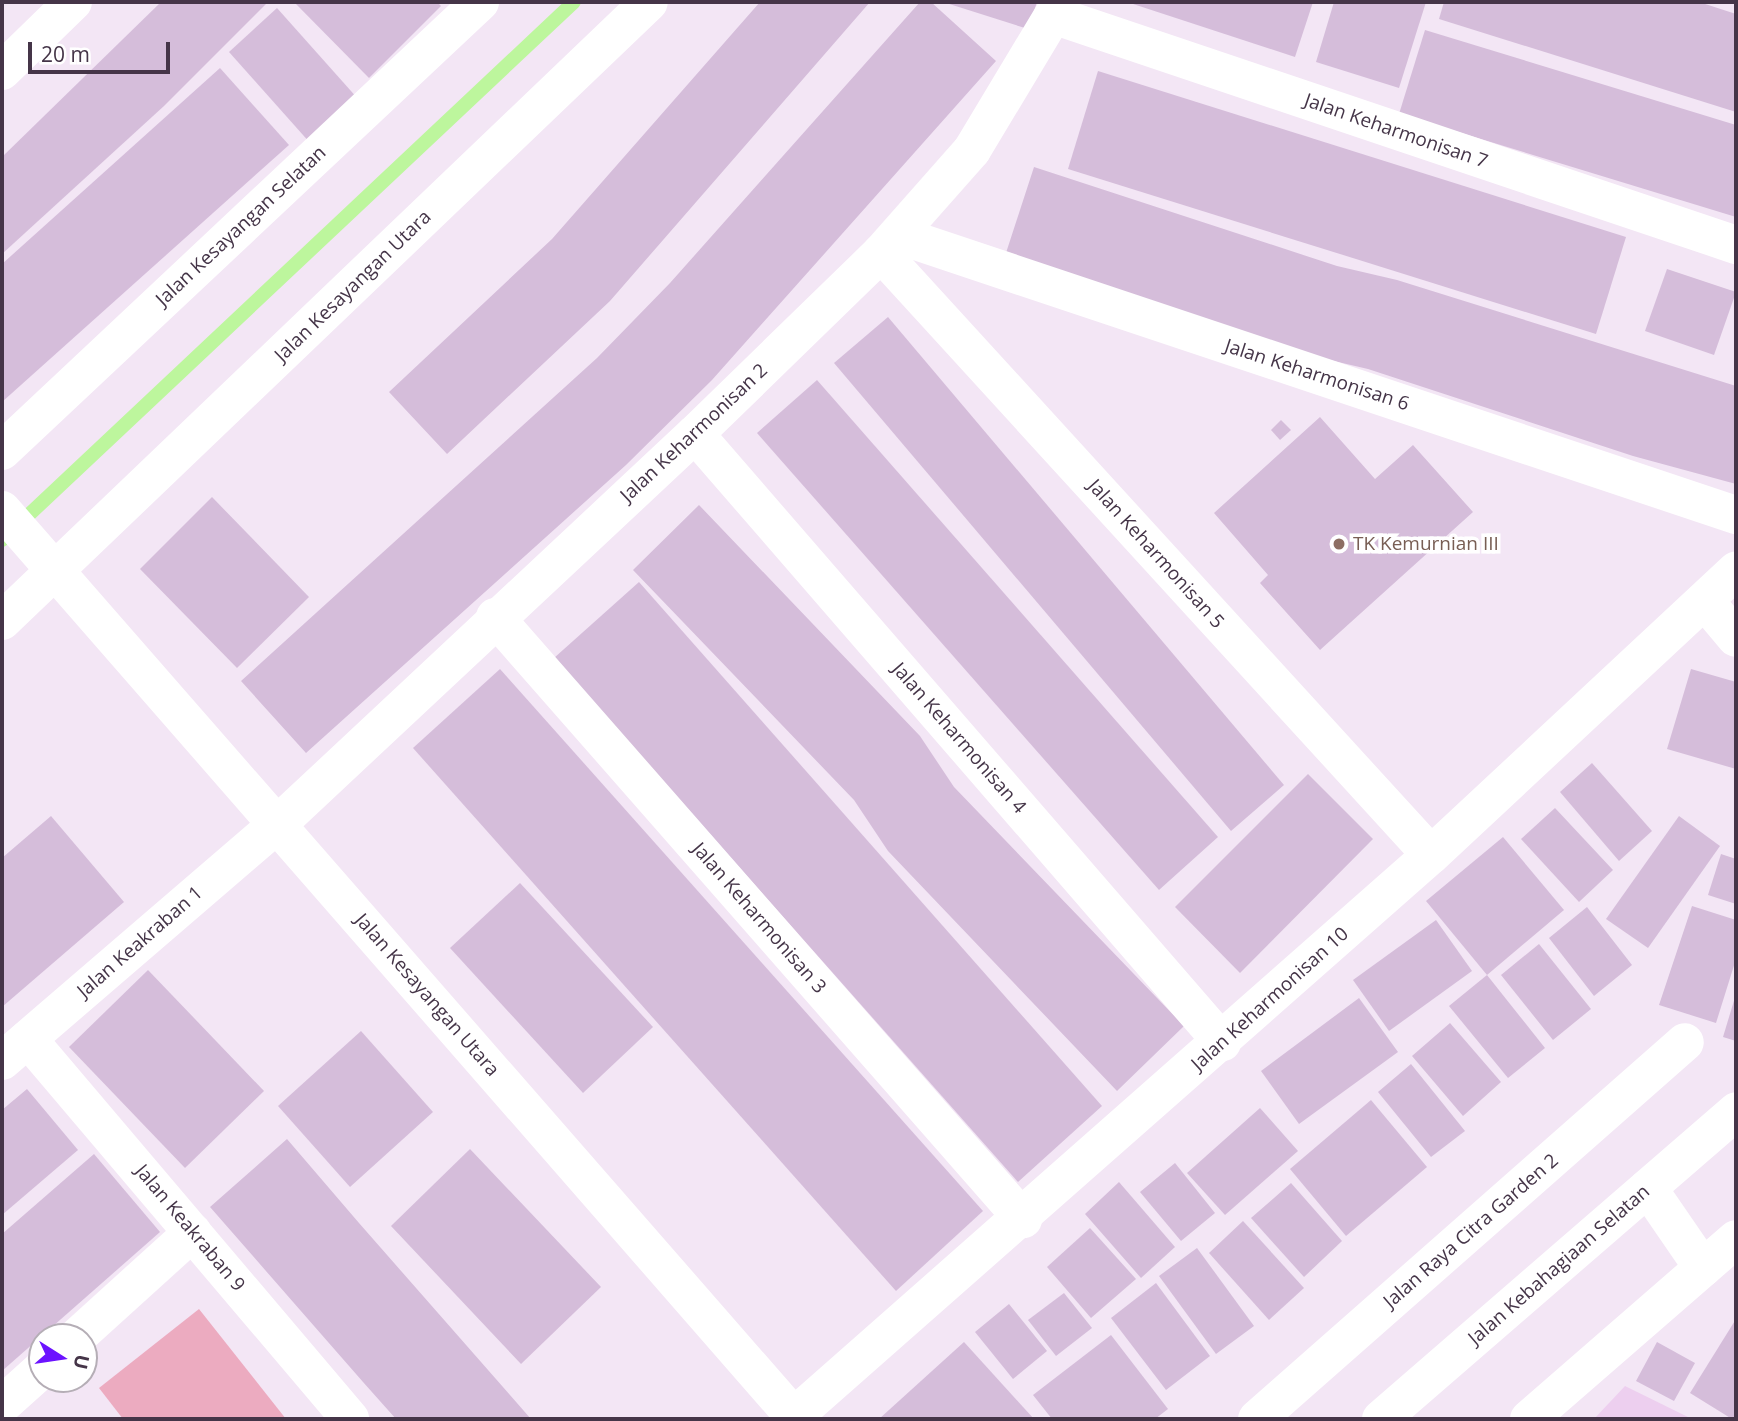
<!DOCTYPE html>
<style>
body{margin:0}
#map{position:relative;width:1738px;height:1421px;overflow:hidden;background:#f3e6f5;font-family:"Open Sans",sans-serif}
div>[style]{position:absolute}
.education>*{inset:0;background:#edcfef}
.green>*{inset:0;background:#ecabc0}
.stream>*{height:14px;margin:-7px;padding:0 7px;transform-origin:7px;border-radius:7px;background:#bdf69d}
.building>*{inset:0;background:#d5bdda}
.minor>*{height:38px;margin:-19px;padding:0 19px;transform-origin:19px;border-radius:19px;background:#fff}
.dots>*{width:19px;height:19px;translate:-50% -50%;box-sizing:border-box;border:4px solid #fff;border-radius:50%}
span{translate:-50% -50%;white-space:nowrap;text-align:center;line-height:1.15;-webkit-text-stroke:7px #fff;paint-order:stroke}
.street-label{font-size:19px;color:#453548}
.education-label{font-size:19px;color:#785e54}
.left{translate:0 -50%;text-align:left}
.frame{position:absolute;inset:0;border:4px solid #453548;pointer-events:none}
.north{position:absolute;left:28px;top:1323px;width:70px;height:70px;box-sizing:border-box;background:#fff;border:2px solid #b5aeb6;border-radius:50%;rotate:102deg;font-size:19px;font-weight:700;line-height:28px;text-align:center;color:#453548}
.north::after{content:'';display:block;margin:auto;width:24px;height:32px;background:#6c13ff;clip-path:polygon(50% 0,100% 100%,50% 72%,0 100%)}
.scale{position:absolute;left:28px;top:42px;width:142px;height:32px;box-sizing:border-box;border:4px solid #453548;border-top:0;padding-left:9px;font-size:21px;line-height:24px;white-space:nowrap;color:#453548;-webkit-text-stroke:5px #fff;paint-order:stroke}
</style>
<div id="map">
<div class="education">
<i style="clip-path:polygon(1625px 1386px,1692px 1419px,1594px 1419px)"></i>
</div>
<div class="green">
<i style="clip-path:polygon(199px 1309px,286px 1419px,123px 1419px,99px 1388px)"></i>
</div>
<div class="stream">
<i style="left:2px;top:540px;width:785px;rotate:-43.25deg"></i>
</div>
<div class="building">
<i style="clip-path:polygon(161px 2px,268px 2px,164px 106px,2px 254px,2px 157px)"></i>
<i style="clip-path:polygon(294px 2px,437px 2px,441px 6px,369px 78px)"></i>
<i style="clip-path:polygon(760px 2px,870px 2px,610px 301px,447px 454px,389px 392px,552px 239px)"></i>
<i style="clip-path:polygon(920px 2px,931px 2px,996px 61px,712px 380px,626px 465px,306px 753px,241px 681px,597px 358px,670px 283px)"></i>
<i style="clip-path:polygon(943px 2px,1037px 2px,1028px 29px)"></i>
<i style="clip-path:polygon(1127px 2px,1313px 2px,1295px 57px)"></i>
<i style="clip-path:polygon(1334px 2px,1426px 2px,1399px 88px,1316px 62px)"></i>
<i style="clip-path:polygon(1444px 2px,1699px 2px,1736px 14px,1736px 112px,1439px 19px)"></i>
<i style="clip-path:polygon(277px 8px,359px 100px,311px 144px,229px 52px)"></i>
<i style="clip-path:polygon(1425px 30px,1736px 125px,1736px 217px,1399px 114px)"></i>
<i style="clip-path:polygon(220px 68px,289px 145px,2px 402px,2px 264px)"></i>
<i style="clip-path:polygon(1098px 71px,1626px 237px,1596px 334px,1068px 169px)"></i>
<i style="clip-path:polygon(1034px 167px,1337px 266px,1397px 280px,1736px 386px,1736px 484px,1633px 456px,1368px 369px,1308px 355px,1005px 256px)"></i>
<i style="clip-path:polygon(1667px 269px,1736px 292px,1714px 355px,1645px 331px)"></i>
<i style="clip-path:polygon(888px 317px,1284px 785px,1231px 831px,834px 363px)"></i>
<i style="clip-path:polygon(817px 380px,1218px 837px,1159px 890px,757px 433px)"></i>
<i style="clip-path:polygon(1320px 417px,1375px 479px,1413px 445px,1473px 512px,1320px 650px,1260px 583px,1268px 575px,1214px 513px)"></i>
<i style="clip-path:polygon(1281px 420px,1291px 430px,1280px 440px,1271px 430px)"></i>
<i style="clip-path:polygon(212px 497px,309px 597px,237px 668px,140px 569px)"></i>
<i style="clip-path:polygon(699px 505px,920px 736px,954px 787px,1184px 1026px,1117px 1091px,888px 851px,854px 800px,633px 570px)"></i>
<i style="clip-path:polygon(639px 582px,1102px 1106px,1018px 1182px,554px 658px)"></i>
<i style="clip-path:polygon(500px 669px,983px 1211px,896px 1291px,413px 748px)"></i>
<i style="clip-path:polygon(1691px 669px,1736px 682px,1736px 769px,1667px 749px)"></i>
<i style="clip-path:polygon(1592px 763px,1652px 831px,1619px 861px,1560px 792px)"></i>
<i style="clip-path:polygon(1308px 774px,1373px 839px,1240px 973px,1175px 907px)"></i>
<i style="clip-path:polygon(1555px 808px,1613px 870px,1579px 902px,1521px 839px)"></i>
<i style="clip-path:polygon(51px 816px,124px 902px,2px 1007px,2px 858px)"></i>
<i style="clip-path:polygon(1679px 816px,1720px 846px,1648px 948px,1606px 919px)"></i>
<i style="clip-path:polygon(1503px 837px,1564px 910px,1487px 975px,1426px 901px)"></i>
<i style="clip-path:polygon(1721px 854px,1736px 859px,1736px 904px,1708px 895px)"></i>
<i style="clip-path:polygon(520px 883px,653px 1027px,583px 1093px,450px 948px)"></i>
<i style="clip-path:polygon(1692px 906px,1736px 920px,1736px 959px,1716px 1023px,1659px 1005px)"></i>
<i style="clip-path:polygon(1587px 907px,1632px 965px,1594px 996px,1549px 938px)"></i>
<i style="clip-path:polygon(1436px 920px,1472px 971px,1389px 1031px,1353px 980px)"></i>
<i style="clip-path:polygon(1539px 944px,1591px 1009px,1553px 1040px,1501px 975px)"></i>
<i style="clip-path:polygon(148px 970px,264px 1091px,185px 1168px,69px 1047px)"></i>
<i style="clip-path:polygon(1487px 975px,1545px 1048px,1508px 1078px,1449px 1006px)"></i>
<i style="clip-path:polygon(1736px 994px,1736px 1041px,1723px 1037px)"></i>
<i style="clip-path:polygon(1359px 998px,1398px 1052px,1299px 1124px,1261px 1071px)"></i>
<i style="clip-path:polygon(1450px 1023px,1501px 1082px,1463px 1116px,1412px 1056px)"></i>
<i style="clip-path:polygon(361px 1031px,433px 1112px,350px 1187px,278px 1106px)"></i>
<i style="clip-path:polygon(1411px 1064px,1465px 1131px,1431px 1157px,1378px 1092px)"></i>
<i style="clip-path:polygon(27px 1089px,78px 1150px,2px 1215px,2px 1110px)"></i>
<i style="clip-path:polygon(1371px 1100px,1427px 1167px,1346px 1236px,1290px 1169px)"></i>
<i style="clip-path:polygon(1260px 1108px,1298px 1151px,1225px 1215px,1187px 1173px)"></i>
<i style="clip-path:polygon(287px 1139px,359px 1223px,531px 1419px,396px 1419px,363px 1382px,210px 1207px)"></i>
<i style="clip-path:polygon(470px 1149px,601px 1287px,521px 1364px,391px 1226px)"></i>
<i style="clip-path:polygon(94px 1154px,160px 1232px,2px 1371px,2px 1234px)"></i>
<i style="clip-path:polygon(1175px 1163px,1215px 1213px,1181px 1241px,1140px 1192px)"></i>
<i style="clip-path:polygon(1119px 1182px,1175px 1247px,1141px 1278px,1085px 1214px)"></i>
<i style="clip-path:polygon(1291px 1183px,1342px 1241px,1304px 1277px,1251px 1218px)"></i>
<i style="clip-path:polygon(1243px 1221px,1304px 1288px,1269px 1320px,1209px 1253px)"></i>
<i style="clip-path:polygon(1090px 1228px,1136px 1279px,1091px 1318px,1047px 1267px)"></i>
<i style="clip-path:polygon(1197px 1248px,1254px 1326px,1216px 1354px,1159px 1276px)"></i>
<i style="clip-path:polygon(1156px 1283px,1210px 1356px,1166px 1390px,1111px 1318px)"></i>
<i style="clip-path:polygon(1064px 1293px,1092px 1328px,1056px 1356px,1028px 1320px)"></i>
<i style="clip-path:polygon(1009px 1304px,1047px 1351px,1013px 1379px,975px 1332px)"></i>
<i style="clip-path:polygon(1736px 1319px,1736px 1419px,1732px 1419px,1690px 1393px)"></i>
<i style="clip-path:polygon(1111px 1335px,1168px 1409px,1155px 1419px,1052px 1419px,1033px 1395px)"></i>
<i style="clip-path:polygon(964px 1342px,1034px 1419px,879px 1419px)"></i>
<i style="clip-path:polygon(1657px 1342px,1695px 1363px,1674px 1401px,1636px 1381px)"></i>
</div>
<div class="minor">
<i style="left:1056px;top:16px;width:718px;rotate:18.61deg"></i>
<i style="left:2px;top:71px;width:99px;rotate:-44.2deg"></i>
<i style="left:898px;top:235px;width:884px;rotate:18.48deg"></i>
<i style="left:881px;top:253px;width:815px;rotate:47.58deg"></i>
<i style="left:695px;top:434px;width:805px;rotate:49.08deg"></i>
<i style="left:2px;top:451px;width:656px;rotate:-43.21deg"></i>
<i style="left:2px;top:510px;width:1207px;rotate:48.86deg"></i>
<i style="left:1705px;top:601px;width:48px;rotate:50deg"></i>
<i style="left:495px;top:617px;width:801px;rotate:48.75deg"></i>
<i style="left:2px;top:621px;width:895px;rotate:-43.73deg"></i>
<i style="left:28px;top:1039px;width:498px;rotate:49.7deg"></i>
<i style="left:2px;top:1061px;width:364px;rotate:-40.7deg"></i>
<i style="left:278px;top:824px;width:571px;rotate:-43.08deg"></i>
<i style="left:695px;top:434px;width:260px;rotate:-44.2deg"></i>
<i style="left:881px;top:253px;width:137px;rotate:-48.5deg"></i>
<i style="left:972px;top:150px;width:173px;rotate:-59deg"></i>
<i style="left:1648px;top:1188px;width:97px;rotate:55.5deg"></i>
<i style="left:77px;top:1337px;width:156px;rotate:-42.2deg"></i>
<i style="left:2px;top:1405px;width:54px;rotate:-42deg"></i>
<i style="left:791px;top:1419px;width:853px;rotate:-41.39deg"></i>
<i style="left:1431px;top:855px;width:417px;rotate:-43deg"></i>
<i style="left:1257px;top:1419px;width:570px;rotate:-41.37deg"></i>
<i style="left:1381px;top:1419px;width:470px;rotate:-40.9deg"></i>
<i style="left:1529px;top:1419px;width:274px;rotate:-41deg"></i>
</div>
<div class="dots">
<i style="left:1339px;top:544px;background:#8d6e63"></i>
</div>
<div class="street-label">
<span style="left:1396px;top:131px;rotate:19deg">Jalan Keharmonisan 7</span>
<span style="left:241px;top:226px;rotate:-43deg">Jalan Kesayangan Selatan</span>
<span style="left:353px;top:286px;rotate:-44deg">Jalan Kesayangan Utara</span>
<span style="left:1317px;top:375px;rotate:18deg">Jalan Keharmonisan 6</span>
<span style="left:694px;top:433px;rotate:-43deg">Jalan Keharmonisan 2</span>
<span style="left:1156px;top:554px;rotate:48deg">Jalan Keharmonisan 5</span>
<span style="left:959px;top:738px;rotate:49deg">Jalan Keharmonisan 4</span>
<span style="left:759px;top:918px;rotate:49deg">Jalan Keharmonisan 3</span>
<span style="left:140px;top:942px;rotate:-41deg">Jalan Keakraban 1</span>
<span style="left:427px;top:995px;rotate:49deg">Jalan Kesayangan Utara</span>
<span style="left:1270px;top:999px;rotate:-42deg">Jalan Keharmonisan 10</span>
<span style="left:190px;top:1228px;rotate:50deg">Jalan Keakraban 9</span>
<span style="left:1471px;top:1231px;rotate:-41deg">Jalan Raya Citra Garden 2</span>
<span style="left:1559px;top:1265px;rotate:-41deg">Jalan Kebahagiaan Selatan</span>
</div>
<div class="education-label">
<span class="left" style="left:1353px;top:544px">TK Kemurnian III</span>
</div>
<div class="frame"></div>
<div class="north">U</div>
<div class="scale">20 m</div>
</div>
